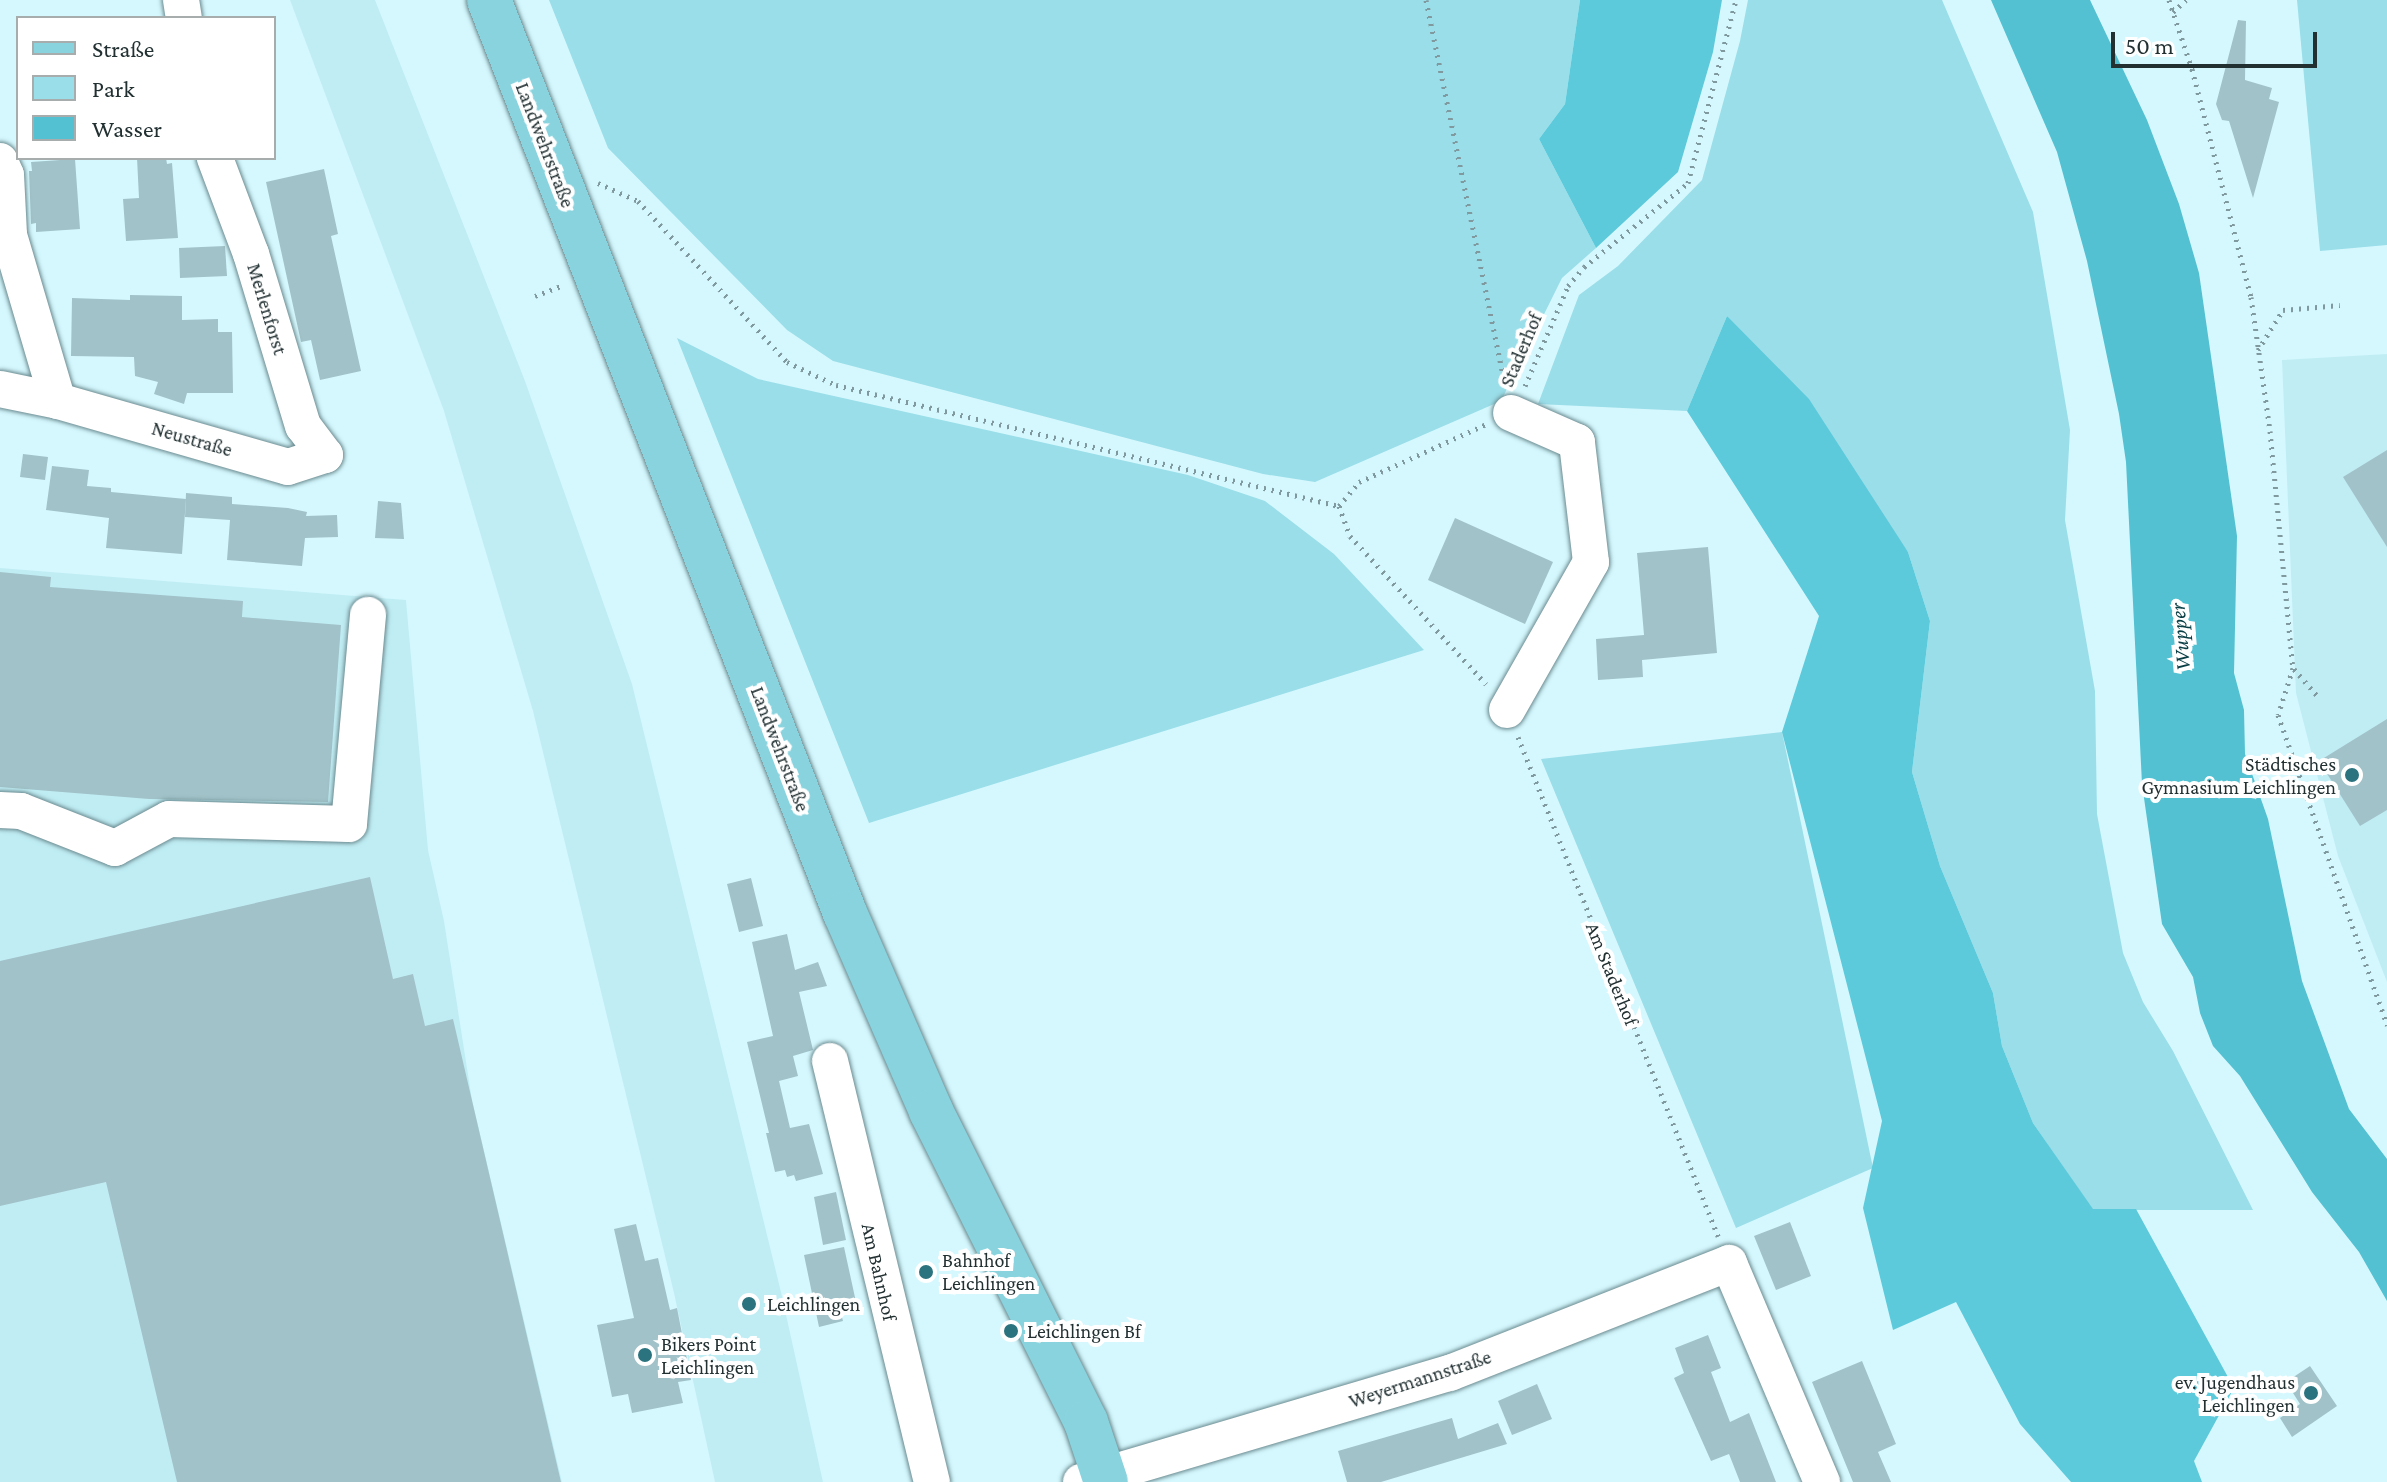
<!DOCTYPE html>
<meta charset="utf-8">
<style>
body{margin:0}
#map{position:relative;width:2387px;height:1482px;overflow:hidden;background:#d5f8fe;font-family:"Crimson Pro",serif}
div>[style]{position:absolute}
.built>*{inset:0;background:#c0edf4}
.green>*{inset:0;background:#9adee9}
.forest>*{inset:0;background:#5dcadb}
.water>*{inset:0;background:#53c1d1}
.building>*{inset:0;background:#a1c2c8}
.path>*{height:5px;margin-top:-2.5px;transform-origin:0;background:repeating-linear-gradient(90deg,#80999e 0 2px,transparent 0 8px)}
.roads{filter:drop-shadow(0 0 2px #6a8a8f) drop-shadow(0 0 2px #6a8a8f)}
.minor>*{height:36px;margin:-18px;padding:0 18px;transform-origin:18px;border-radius:18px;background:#fff}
.major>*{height:44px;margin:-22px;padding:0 22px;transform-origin:22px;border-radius:22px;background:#89d3de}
.dots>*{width:22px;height:22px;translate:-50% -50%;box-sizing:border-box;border:4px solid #fff;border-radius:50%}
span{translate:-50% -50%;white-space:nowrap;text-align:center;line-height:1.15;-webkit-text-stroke:8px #fff;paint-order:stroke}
.street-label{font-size:20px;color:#223032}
.poi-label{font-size:20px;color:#223032}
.right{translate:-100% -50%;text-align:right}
.left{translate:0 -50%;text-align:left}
.water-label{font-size:22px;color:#0a3e45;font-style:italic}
.legend{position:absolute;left:16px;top:16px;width:260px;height:144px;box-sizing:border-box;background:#fff;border:2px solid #a7acad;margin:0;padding:10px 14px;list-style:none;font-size:24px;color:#223032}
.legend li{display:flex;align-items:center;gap:16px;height:40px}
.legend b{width:40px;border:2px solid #a7acad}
.scale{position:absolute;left:2111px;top:32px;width:206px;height:36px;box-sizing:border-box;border:4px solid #223032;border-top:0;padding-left:10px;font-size:24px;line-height:28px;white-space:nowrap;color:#223032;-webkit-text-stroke:6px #fff;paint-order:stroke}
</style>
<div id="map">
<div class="built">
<i style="clip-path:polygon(290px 0,375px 0,525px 381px,632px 684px,781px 1292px,823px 1482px,715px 1482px,674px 1293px,533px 711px,444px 411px)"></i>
<i style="clip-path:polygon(2387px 354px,2387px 982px,2338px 856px,2296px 693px,2282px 360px)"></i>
<i style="clip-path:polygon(0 568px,406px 600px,428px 850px,444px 921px,472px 1100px,562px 1482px,0 1482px)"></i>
</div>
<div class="green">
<i style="clip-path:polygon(549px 0,1580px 0,1565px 104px,1539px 139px,1596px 248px,1562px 278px,1501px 401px,1315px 482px,1263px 474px,833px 361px,787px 330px,608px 148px)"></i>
<i style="clip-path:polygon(1748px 0,1942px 0,2033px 212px,2070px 430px,2065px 520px,2095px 691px,2097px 814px,2123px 953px,2143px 1002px,2173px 1051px,2253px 1210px,2093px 1210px,2033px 1123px,2002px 1046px,1993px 993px,1940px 866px,1912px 772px,1930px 621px,1908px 552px,1727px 316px,1687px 411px,1538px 404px,1579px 295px,1618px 266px,1702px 180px,1740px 41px)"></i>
<i style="clip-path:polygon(2297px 0,2387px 0,2387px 245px,2320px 251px)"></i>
<i style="clip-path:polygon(677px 338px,758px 379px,1188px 475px,1265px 501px,1334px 554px,1424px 650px,869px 823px)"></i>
<i style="clip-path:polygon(1782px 732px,1873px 1168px,1736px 1228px,1541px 759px)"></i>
</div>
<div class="forest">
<i style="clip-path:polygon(1580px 0,1722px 0,1713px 52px,1678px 172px,1596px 248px,1539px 139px,1565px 104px)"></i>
<i style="clip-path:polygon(1727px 316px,1809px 399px,1908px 552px,1930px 621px,1912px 772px,1940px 866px,1993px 993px,2002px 1046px,2033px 1123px,2093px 1209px,2136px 1209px,2234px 1388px,2194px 1461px,2202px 1482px,2071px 1482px,2020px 1424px,1956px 1302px,1893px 1330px,1863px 1208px,1882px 1121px,1782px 732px,1819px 616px,1687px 411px)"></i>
</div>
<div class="water">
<i style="clip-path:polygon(1991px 0,2090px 0,2147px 120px,2179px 204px,2199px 273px,2237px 536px,2234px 673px,2244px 710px,2245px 754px,2268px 819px,2302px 981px,2349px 1109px,2387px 1159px,2387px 1301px,2359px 1252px,2312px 1192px,2240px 1076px,2213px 1046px,2200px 1013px,2193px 977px,2162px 924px,2142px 784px,2126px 462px,2119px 414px,2087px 261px,2057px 152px)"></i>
</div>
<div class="building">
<i style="clip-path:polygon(2238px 20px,2246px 21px,2245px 80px,2272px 88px,2269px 99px,2279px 102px,2253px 198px,2229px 121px,2222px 120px,2216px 104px)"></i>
<i style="clip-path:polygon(137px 158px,166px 158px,167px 164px,172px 163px,178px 238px,126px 241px,123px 199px,139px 198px)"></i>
<i style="clip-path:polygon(75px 159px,80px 229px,36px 232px,36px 223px,31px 224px,29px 171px,32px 171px,31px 162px)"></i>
<i style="clip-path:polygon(324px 169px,338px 234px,331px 236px,361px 371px,320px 380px,311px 340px,301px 342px,266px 182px)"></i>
<i style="clip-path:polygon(225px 246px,227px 276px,180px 278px,179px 248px)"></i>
<i style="clip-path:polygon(130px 295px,182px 296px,182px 320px,218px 319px,218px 332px,232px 332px,233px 393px,187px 393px,184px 404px,154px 394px,158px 382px,135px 376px,134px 357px,71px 356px,72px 298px,130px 300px)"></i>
<i style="clip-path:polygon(2387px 450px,2387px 547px,2343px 477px)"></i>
<i style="clip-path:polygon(23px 454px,48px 457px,45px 480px,20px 477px)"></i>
<i style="clip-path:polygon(52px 466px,89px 470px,87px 486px,111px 488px,111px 492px,186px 499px,182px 554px,106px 548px,109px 518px,46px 510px)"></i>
<i style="clip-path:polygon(186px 493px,232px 497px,232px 504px,288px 508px,307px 512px,306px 516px,337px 515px,338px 537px,305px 538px,302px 566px,227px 560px,230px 520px,185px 517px)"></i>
<i style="clip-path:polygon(378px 501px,401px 503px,404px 539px,375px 538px)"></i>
<i style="clip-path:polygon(1455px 518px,1553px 562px,1525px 624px,1428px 580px)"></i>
<i style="clip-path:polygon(1708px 547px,1717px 653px,1642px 660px,1643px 677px,1598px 680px,1596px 639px,1644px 635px,1637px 553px)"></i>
<i style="clip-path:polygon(0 572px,51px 577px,50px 587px,243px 601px,242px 617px,341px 625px,328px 802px,149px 799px,0 787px)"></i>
<i style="clip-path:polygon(2387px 719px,2387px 810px,2360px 826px,2319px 761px)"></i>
<i style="clip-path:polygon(370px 877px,393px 979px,413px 974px,425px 1026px,453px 1019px,561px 1482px,177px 1482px,106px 1182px,0 1206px,0 961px)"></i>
<i style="clip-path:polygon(751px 878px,763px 926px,739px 932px,727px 884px)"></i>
<i style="clip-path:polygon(787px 934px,795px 970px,818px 962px,827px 986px,799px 992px,813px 1050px,793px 1056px,798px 1076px,779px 1081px,790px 1128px,809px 1124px,823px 1174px,796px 1181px,794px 1175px,787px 1177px,785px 1170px,775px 1172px,766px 1133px,769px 1133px,747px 1042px,773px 1036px,752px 942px)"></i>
<i style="clip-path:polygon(836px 1192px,846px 1240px,823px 1245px,814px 1197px)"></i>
<i style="clip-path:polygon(1790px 1222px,1811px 1276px,1776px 1290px,1754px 1236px)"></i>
<i style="clip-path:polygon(636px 1224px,645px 1261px,658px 1258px,670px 1310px,677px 1308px,691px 1380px,678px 1382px,683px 1403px,632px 1413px,628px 1394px,612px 1397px,597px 1325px,634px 1318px,614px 1229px)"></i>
<i style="clip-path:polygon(844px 1247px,856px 1302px,839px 1306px,843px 1321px,819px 1327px,804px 1255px)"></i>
<i style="clip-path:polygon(1708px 1335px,1721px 1368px,1711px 1372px,1730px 1422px,1749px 1413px,1776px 1482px,1740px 1482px,1729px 1454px,1711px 1461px,1674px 1378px,1684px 1373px,1675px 1348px)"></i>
<i style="clip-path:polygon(1862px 1361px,1896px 1444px,1878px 1452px,1891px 1482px,1853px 1482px,1812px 1382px)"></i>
<i style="clip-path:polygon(2310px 1366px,2337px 1406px,2292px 1437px,2280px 1418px,2300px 1404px,2286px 1382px)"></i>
<i style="clip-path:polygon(1537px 1384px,1552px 1419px,1512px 1435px,1498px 1401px)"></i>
<i style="clip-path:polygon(1452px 1418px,1458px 1439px,1498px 1423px,1507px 1444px,1381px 1482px,1347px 1482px,1338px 1451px)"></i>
</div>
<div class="path">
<i style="left:1426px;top:0;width:392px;rotate:78.4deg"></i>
<i style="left:2169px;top:0;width:73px;rotate:71.6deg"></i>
<i style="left:2192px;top:69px;width:236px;rotate:75.5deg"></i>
<i style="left:2251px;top:297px;width:135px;rotate:81.9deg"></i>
<i style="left:2270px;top:431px;width:238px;rotate:84.5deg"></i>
<i style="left:2293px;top:668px;width:49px;rotate:107.7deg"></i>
<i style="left:2278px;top:715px;width:329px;rotate:70.6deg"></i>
<i style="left:2173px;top:12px;width:18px;rotate:-43deg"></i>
<i style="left:598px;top:183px;width:44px;rotate:24.2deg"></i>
<i style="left:638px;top:201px;width:219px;rotate:47.2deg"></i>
<i style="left:787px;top:362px;width:54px;rotate:25.1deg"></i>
<i style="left:836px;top:385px;width:517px;rotate:13.53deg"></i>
<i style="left:535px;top:296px;width:31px;rotate:-21deg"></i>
<i style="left:2258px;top:350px;width:47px;rotate:-58deg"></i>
<i style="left:2283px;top:310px;width:57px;rotate:-5deg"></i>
<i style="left:1525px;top:386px;width:109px;rotate:-66.7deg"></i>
<i style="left:1568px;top:286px;width:25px;rotate:-50deg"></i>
<i style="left:1584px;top:267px;width:134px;rotate:-38.9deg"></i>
<i style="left:1688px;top:183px;width:189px;rotate:-75.3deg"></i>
<i style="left:1339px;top:506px;width:32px;rotate:70deg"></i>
<i style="left:1350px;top:536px;width:201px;rotate:47.4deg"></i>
<i style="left:1339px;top:506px;width:31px;rotate:-50deg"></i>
<i style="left:1359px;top:482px;width:140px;rotate:-24.5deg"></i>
<i style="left:2294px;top:669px;width:38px;rotate:49deg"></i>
<i style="left:1518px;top:737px;width:538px;rotate:68.16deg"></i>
</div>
<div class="roads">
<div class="minor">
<i style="left:181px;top:0;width:18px;rotate:81deg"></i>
<i style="left:0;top:161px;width:15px;rotate:67deg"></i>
<i style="left:6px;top:175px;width:60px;rotate:87.1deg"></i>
<i style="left:9px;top:235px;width:173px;rotate:73.6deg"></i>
<i style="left:0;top:389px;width:59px;rotate:11.7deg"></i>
<i style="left:58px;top:401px;width:239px;rotate:16deg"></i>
<i style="left:288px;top:467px;width:39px;rotate:-18deg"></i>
<i style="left:325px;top:455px;width:36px;rotate:-127deg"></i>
<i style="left:303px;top:426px;width:180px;rotate:-106.8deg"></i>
<i style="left:251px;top:254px;width:103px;rotate:-110.6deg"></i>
<i style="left:1507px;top:710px;width:170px;rotate:-60.4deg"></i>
<i style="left:1591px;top:562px;width:121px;rotate:-96.7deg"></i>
<i style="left:1577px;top:442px;width:72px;rotate:-156.3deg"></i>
<i style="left:0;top:810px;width:21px;rotate:3deg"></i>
<i style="left:21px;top:811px;width:101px;rotate:21.5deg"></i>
<i style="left:115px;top:848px;width:61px;rotate:-28.2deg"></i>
<i style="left:169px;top:819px;width:180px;rotate:1.6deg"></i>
<i style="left:349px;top:824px;width:210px;rotate:-84.8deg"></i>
<i style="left:830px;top:1061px;width:433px;rotate:76.4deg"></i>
<i style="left:1081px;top:1482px;width:385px;rotate:-16.5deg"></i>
<i style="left:1450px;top:1373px;width:300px;rotate:-21.5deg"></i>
<i style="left:1729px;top:1263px;width:238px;rotate:67deg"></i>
</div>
<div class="major">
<i style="left:489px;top:0;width:980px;rotate:68.7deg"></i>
<i style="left:845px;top:913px;width:216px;rotate:66.5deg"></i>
<i style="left:931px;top:1111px;width:347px;rotate:63.5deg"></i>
<i style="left:1086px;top:1422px;width:63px;rotate:71.6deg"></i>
</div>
</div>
<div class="dots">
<i style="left:2352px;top:775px;background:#2b737e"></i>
<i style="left:926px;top:1272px;background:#2b737e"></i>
<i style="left:749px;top:1304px;background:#2b737e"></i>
<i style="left:1011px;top:1331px;background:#2b737e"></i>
<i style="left:645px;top:1355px;background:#2b737e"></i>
<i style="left:2311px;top:1393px;background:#2b737e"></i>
</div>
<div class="street-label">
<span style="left:545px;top:145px;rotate:69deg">Landwehrstraße</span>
<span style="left:267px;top:309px;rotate:73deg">Merlenforst</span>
<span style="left:1521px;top:350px;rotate:-67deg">Staderhof</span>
<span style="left:192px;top:439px;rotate:16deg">Neustraße</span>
<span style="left:780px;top:749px;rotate:69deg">Landwehrstraße</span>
<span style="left:1612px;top:974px;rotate:68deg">Am Staderhof</span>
<span style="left:879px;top:1272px;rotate:77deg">Am Bahnhof</span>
<span style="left:1420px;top:1379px;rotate:-18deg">Weyermannstraße</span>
</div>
<div class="poi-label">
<span class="right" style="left:2336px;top:776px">Städtisches<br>Gymnasium Leichlingen</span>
<span class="left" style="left:942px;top:1272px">Bahnhof<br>Leichlingen</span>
<span class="left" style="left:767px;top:1304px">Leichlingen</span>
<span class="left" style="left:1027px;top:1331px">Leichlingen Bf</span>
<span class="left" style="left:661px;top:1356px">Bikers Point<br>Leichlingen</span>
<span class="right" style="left:2295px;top:1394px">ev. Jugendhaus<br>Leichlingen</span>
</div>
<div class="water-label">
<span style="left:2180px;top:637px;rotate:-95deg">Wupper</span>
</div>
<ul class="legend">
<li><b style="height:10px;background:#89d3de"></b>Straße</li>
<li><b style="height:22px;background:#9adee9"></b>Park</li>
<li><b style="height:22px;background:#53c1d1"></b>Wasser</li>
</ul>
<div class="scale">50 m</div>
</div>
